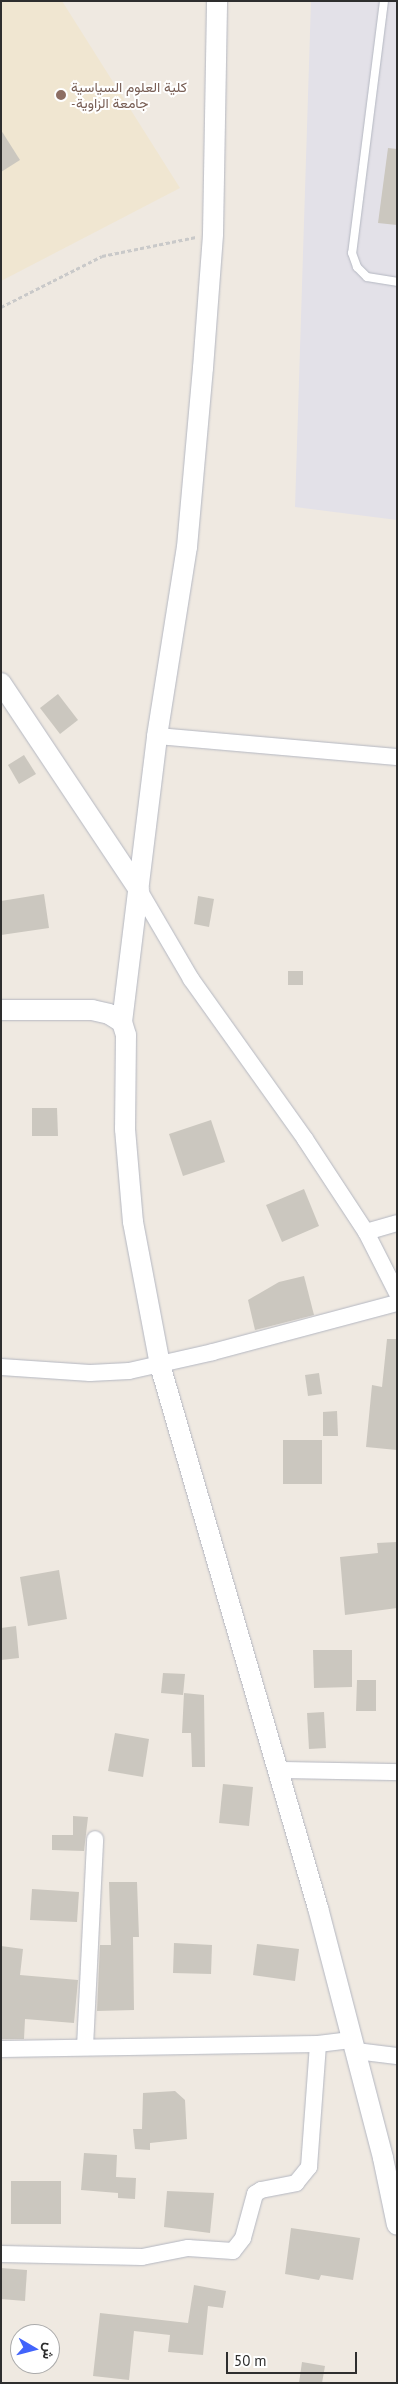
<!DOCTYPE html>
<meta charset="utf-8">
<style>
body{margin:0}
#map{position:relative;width:398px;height:2384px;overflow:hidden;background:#efe9e1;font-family:"PT Sans",Vazirmatn,sans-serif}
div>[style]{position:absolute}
.industrial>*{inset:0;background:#e3e1e8}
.education>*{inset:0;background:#f0e6d1}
.building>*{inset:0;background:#cbc7bf}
.path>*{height:3px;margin-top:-1.5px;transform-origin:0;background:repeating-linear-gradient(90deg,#c9c9c9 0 4px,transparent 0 6.5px)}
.roads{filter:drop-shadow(0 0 1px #b4b7c1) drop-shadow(0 0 1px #b4b7c1)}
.service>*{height:8px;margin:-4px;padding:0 4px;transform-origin:4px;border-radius:4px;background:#fff}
.minor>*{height:16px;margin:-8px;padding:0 8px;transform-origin:8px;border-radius:8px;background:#fff}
.tertiary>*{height:20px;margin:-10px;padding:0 10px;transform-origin:10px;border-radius:10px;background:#fff}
.dots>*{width:14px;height:14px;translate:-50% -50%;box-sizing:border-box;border:2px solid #fff;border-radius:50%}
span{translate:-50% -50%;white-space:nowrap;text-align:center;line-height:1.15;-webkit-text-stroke:4px #fff;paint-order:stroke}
.education-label{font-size:14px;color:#785e54}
.left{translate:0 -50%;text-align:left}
.frame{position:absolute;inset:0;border:2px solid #2e2e2e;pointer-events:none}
.north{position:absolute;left:10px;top:2324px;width:50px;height:50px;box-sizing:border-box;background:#fff;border:1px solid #ababab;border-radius:50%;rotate:98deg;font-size:14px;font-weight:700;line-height:20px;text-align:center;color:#2e2e2e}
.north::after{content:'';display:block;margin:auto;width:18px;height:22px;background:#4264fb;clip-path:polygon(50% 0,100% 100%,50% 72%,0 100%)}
.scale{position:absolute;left:226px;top:2352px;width:131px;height:22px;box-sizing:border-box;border:2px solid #2e2e2e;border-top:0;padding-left:6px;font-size:15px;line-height:18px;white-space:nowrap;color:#2e2e2e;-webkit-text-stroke:4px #fff;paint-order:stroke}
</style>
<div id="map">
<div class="industrial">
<i style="clip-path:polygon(311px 1px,397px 1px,397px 520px,295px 507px)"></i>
</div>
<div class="education">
<i style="clip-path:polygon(1px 1px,62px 1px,180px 188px,1px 281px)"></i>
</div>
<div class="building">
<i style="clip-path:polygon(1px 130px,20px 160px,1px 172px)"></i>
<i style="clip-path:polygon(388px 148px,397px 149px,397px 225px,378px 223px)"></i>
<i style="clip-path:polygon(58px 694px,78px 720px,60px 734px,40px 708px)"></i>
<i style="clip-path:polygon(24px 755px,36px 774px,19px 784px,8px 765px)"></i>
<i style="clip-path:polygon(44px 894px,49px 928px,1px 935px,1px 901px)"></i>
<i style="clip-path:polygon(198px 896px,214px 899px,209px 927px,194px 924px)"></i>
<i style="clip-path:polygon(288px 971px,303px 971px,303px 985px,288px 985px)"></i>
<i style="clip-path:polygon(32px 1108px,57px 1108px,58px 1136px,32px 1136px)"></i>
<i style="clip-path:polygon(211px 1120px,225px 1162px,183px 1176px,169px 1134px)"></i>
<i style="clip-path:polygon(304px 1189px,319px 1226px,282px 1242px,266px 1205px)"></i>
<i style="clip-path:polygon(304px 1276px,314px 1315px,255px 1330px,248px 1300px,279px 1282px)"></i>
<i style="clip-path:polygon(387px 1339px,397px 1339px,397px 1450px,366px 1447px,372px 1385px,382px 1387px)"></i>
<i style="clip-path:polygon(319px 1373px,322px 1394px,308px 1396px,305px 1375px)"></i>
<i style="clip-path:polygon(337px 1411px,338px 1436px,323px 1436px,323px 1412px)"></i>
<i style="clip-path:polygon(283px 1440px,322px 1440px,322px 1484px,283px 1484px)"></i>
<i style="clip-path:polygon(397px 1542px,397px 1608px,345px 1615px,340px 1557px,378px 1553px,377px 1543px)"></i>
<i style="clip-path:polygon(59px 1570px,67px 1619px,28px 1626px,20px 1577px)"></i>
<i style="clip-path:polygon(16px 1626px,19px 1658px,1px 1660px,1px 1628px)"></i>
<i style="clip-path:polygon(313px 1650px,352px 1650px,352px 1687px,314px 1688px)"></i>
<i style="clip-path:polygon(163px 1673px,185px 1674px,183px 1695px,161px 1693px)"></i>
<i style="clip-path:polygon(357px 1680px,376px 1680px,376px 1711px,356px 1711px)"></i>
<i style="clip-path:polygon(184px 1693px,204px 1695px,205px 1767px,192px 1767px,191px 1733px,182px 1733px)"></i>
<i style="clip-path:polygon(324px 1712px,326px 1748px,309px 1749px,307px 1713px)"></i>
<i style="clip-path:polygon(115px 1733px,149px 1739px,143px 1777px,108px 1771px)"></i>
<i style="clip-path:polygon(223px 1784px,253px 1787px,249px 1826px,219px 1823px)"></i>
<i style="clip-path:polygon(73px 1816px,88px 1817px,84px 1851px,52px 1850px,52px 1835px,73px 1835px)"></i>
<i style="clip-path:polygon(109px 1882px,137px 1882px,139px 1937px,133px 1937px,134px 2010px,97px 2011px,100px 1945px,111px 1945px)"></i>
<i style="clip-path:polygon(32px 1889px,79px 1892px,77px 1922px,30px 1920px)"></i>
<i style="clip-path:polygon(174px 1943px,212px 1945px,211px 1974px,173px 1973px)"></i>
<i style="clip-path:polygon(257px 1944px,299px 1949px,295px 1981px,253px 1975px)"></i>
<i style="clip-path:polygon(1px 1946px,23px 1949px,20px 1975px,78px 1980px,74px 2023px,25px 2019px,24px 2039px,1px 2039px)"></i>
<i style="clip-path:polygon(175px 2091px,185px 2100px,187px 2139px,150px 2143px,150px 2150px,135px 2149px,133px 2129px,142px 2129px,143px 2093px)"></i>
<i style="clip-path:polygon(84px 2153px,117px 2155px,116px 2177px,136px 2178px,135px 2199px,118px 2198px,118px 2193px,81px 2190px)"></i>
<i style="clip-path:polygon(11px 2181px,61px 2181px,61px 2224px,11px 2224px)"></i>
<i style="clip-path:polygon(167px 2191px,214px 2193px,210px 2233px,164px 2227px)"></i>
<i style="clip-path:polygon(291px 2228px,360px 2238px,353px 2280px,321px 2275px,319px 2280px,285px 2274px)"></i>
<i style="clip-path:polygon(1px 2268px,27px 2270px,25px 2301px,1px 2299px)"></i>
<i style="clip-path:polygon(194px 2285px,226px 2291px,223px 2308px,208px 2306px,203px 2355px,168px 2352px,170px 2335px,134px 2331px,129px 2380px,93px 2376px,100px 2313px,188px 2323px)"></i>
<i style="clip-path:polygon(302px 2362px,325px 2366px,322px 2383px,299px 2383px)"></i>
</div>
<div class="path">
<i style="left:1px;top:307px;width:113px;rotate:-26.8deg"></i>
<i style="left:102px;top:256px;width:96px;rotate:-11.4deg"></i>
</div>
<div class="roads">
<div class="service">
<i style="left:384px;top:1px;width:254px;rotate:97.2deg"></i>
<i style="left:352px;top:253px;width:15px;rotate:70deg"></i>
<i style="left:357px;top:267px;width:14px;rotate:45deg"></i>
<i style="left:367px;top:277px;width:30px;rotate:9deg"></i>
</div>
<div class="minor">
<i style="left:157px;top:736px;width:241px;rotate:5deg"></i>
<i style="left:139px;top:890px;width:103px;rotate:59.7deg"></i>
<i style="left:191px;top:979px;width:196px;rotate:54.5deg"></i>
<i style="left:305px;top:1139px;width:111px;rotate:56.7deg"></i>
<i style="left:366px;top:1232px;width:68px;rotate:63.1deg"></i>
<i style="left:366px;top:1232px;width:32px;rotate:-16deg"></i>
<i style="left:1px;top:1367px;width:89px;rotate:3.9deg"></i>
<i style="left:90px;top:1373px;width:39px;rotate:-3deg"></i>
<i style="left:129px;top:1371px;width:86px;rotate:-12.7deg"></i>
<i style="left:213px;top:1352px;width:190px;rotate:-14.9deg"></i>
<i style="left:278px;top:1770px;width:119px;rotate:1deg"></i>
<i style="left:85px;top:2047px;width:208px;rotate:-87.2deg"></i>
<i style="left:1px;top:2049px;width:317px;rotate:-0.9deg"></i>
<i style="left:318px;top:2044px;width:35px;rotate:-7deg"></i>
<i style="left:356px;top:2051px;width:41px;rotate:7deg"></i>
<i style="left:1px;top:2254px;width:141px;rotate:1.2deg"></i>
<i style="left:142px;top:2257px;width:47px;rotate:-11.1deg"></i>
<i style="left:188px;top:2248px;width:45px;rotate:3.8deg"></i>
<i style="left:233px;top:2251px;width:16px;rotate:-52deg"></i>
<i style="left:243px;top:2238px;width:46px;rotate:-74.7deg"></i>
<i style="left:255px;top:2194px;width:7px;rotate:-34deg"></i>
<i style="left:261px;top:2190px;width:36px;rotate:-11deg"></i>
<i style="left:296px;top:2183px;width:21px;rotate:-51deg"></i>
<i style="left:309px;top:2167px;width:123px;rotate:-85.8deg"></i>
</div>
<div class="tertiary">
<i style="left:1px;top:683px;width:249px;rotate:56.3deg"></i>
<i style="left:1px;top:1010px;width:91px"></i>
<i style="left:92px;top:1010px;width:17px;rotate:13deg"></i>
<i style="left:109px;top:1014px;width:15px;rotate:32deg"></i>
<i style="left:122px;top:1022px;width:14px;rotate:73deg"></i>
<i style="left:126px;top:1035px;width:94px;rotate:90.6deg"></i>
<i style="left:125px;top:1129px;width:93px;rotate:85.1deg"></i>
<i style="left:133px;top:1222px;width:146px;rotate:79.3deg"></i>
<i style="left:160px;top:1365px;width:566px;rotate:73.78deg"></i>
<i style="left:318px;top:1908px;width:258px;rotate:75.4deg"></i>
<i style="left:383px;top:2158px;width:68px;rotate:78.2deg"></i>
<i style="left:122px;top:1022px;width:288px;rotate:-83deg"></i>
<i style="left:157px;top:736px;width:191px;rotate:-81deg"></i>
<i style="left:187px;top:547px;width:180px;rotate:-84.9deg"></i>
<i style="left:203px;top:368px;width:134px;rotate:-85.7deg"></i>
<i style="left:213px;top:234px;width:233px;rotate:-89deg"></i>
</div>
</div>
<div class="dots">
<i style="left:61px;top:95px;background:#8d6e63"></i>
</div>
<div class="education-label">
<span class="left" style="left:71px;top:95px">كلية العلوم السياسية<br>-جامعة الزاوية</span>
</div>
<div class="frame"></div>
<div class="north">ش</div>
<div class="scale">50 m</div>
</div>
